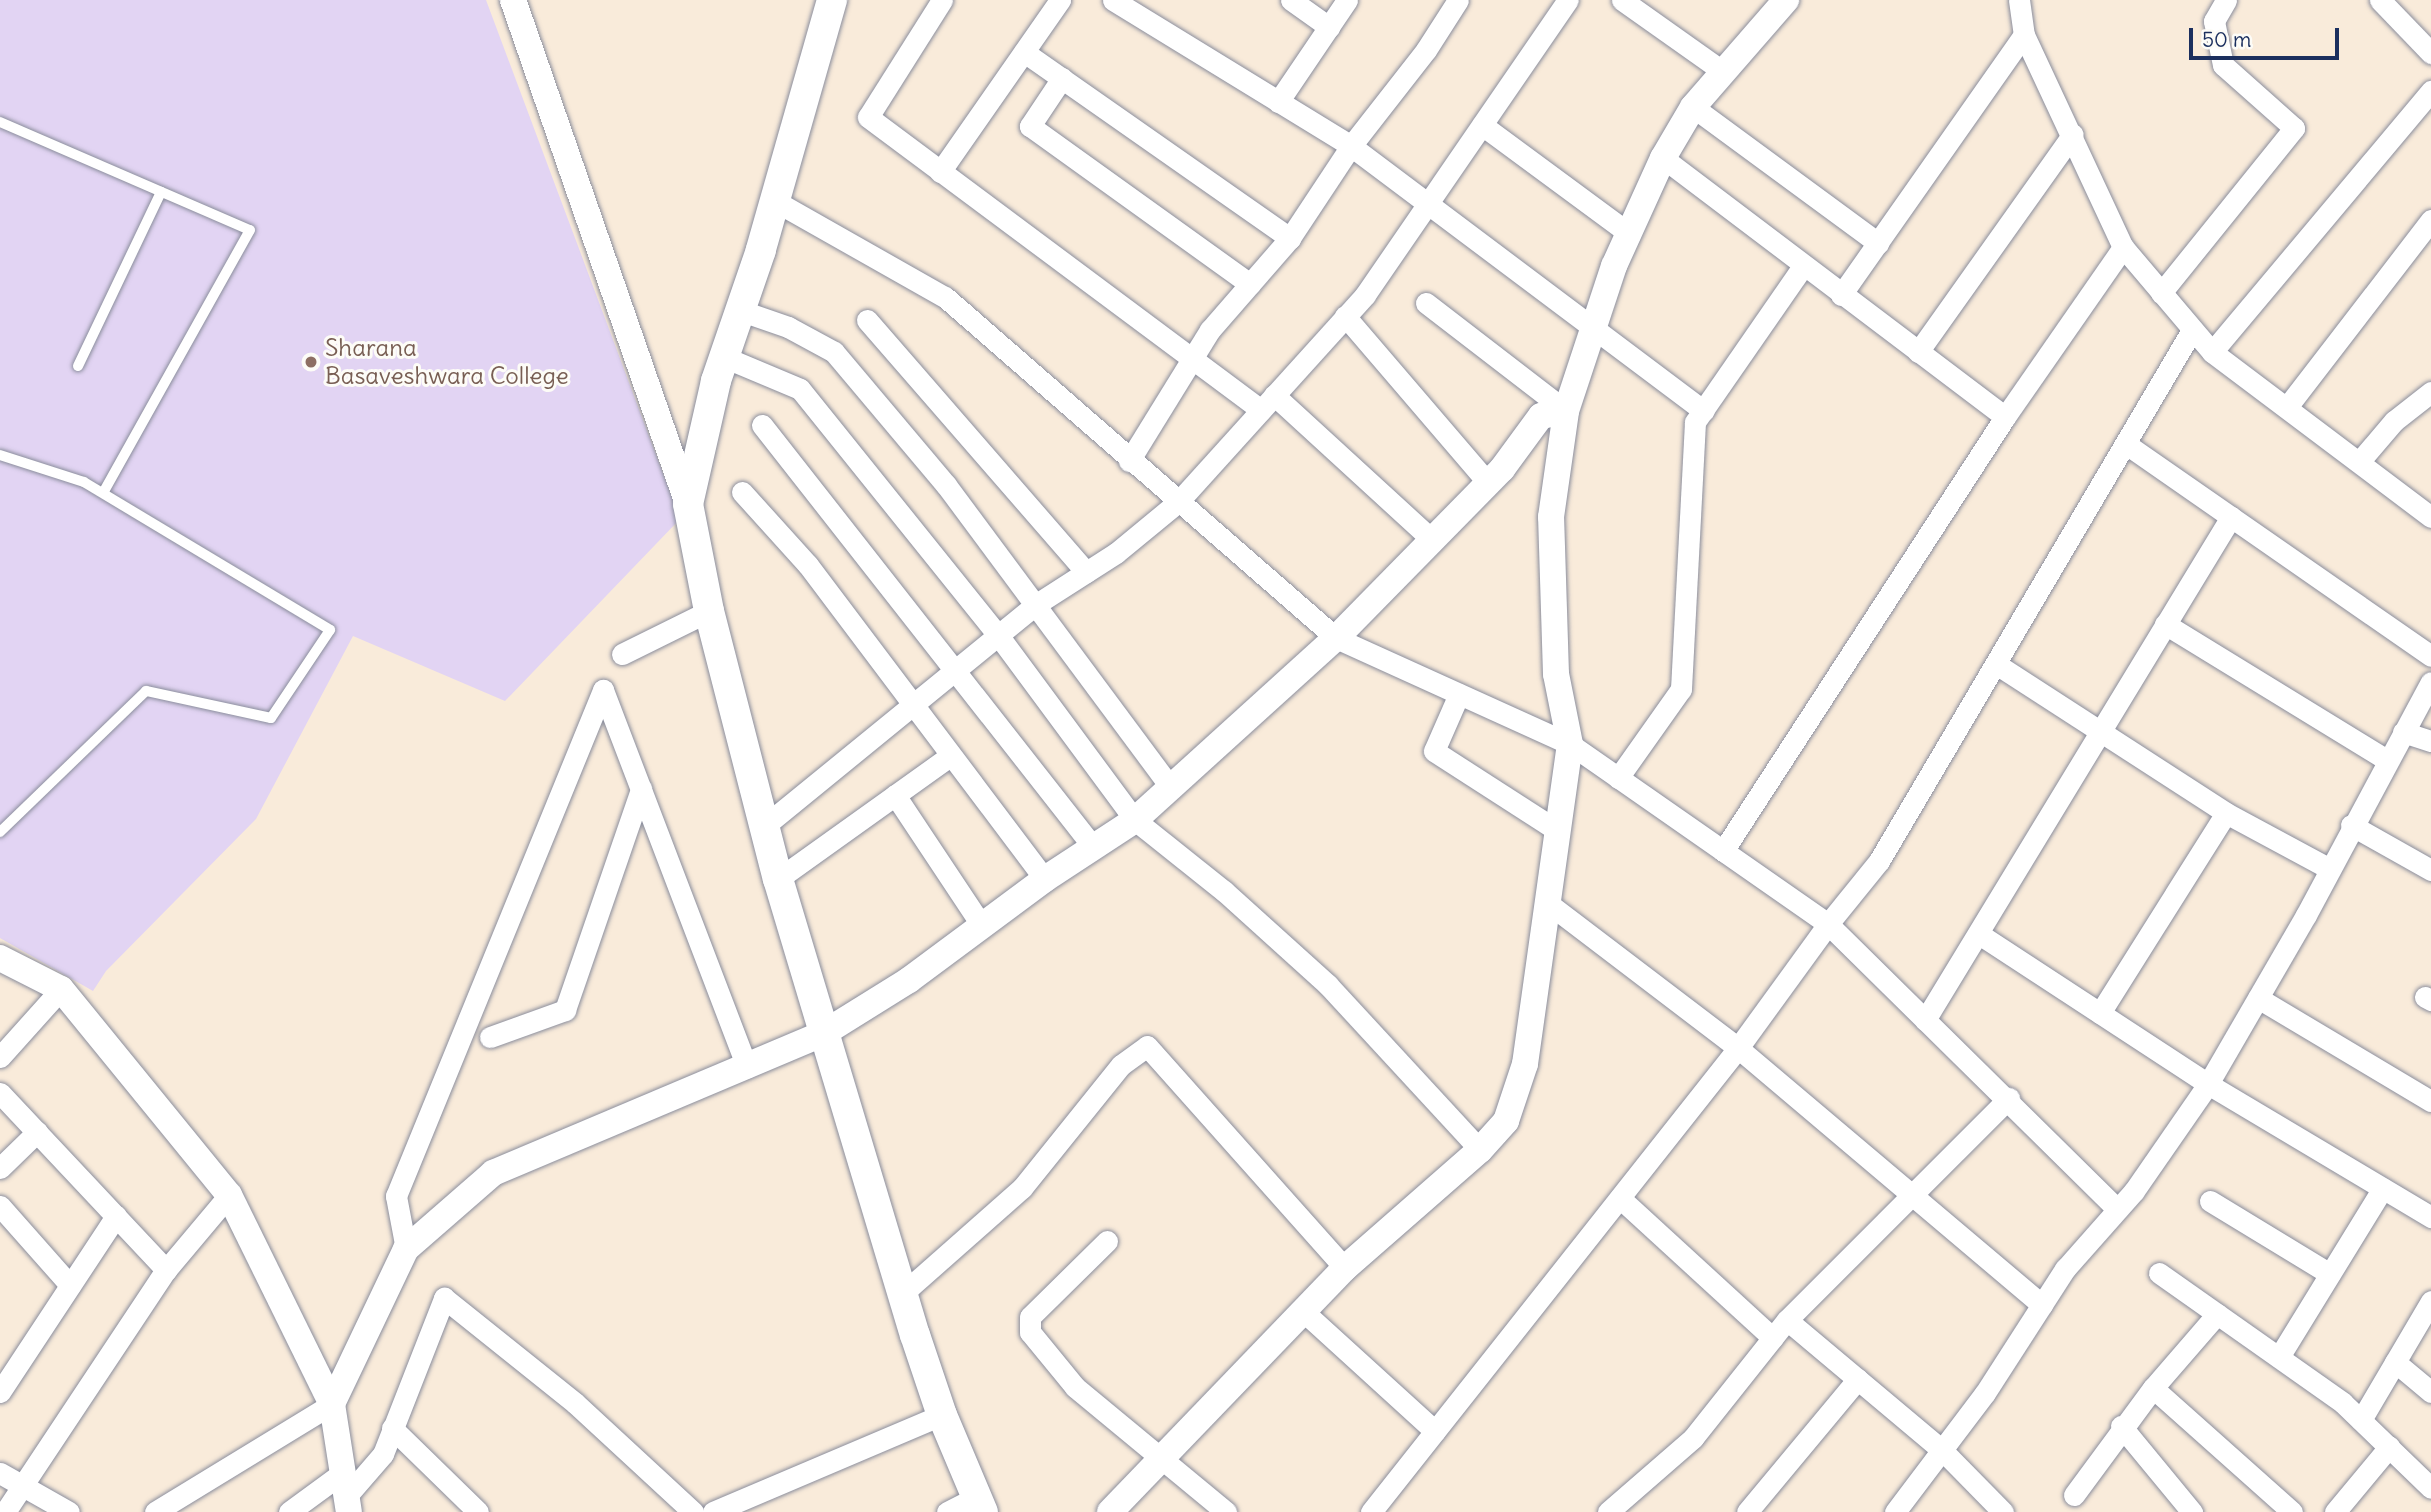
<!DOCTYPE html>
<style>
body{margin:0}
#map{position:relative;width:2431px;height:1512px;overflow:hidden;background:#f9ebda;font-family:Delius,sans-serif}
div>[style]{position:absolute}
.built>*{inset:0;background:#e2d4f3}
.roads{filter:drop-shadow(0 0 2px #8a8d9c) drop-shadow(0 0 2px #8a8d9c)}
.service>*{height:10px;margin:-5px;padding:0 5px;transform-origin:5px;border-radius:5px;background:#fff}
.minor>*{height:21px;margin:-10.5px;padding:0 10.5px;transform-origin:10.5px;border-radius:10.5px;background:#fff}
.tertiary>*{height:26px;margin:-13px;padding:0 13px;transform-origin:13px;border-radius:13px;background:#fff}
.secondary>*{height:30px;margin:-15px;padding:0 15px;transform-origin:15px;border-radius:15px;background:#fff}
.dots>*{width:19px;height:19px;translate:-50% -50%;box-sizing:border-box;border:4px solid #fdfcf7;border-radius:50%}
span{translate:-50% -50%;white-space:nowrap;text-align:center;line-height:1.15;-webkit-text-stroke:6px #fdfcf7;paint-order:stroke}
.education-label{font-size:24px;color:#785e54}
.left{translate:0 -50%;text-align:left}
.scale{position:absolute;left:2189px;top:28px;width:150px;height:32px;box-sizing:border-box;border:4px solid #1b2f5e;border-top:0;padding-left:9px;font-size:21px;line-height:24px;white-space:nowrap;color:#1b2f5e;-webkit-text-stroke:5px #fdfcf7;paint-order:stroke}
</style>
<div id="map">
<div class="built">
<i style="clip-path:polygon(0 0,486px 0,680px 519px,505px 701px,353px 636px,256px 819px,106px 971px,93px 991px,0 938px)"></i>
</div>
<div class="roads">
<div class="service">
<i style="left:0;top:122px;width:272px;rotate:23.4deg"></i>
<i style="left:250px;top:230px;width:301px;rotate:119.2deg"></i>
<i style="left:78px;top:366px;width:193px;rotate:-64.5deg"></i>
<i style="left:0;top:455px;width:88px;rotate:17.8deg"></i>
<i style="left:84px;top:482px;width:287px;rotate:31deg"></i>
<i style="left:330px;top:630px;width:106px;rotate:123.8deg"></i>
<i style="left:271px;top:718px;width:128px;rotate:-167.8deg"></i>
<i style="left:146px;top:691px;width:203px;rotate:136deg"></i>
</div>
<div class="minor">
<i style="left:942px;top:0;width:138px;rotate:122.3deg"></i>
<i style="left:868px;top:117px;width:490px;rotate:36.7deg"></i>
<i style="left:1113px;top:0;width:279px;rotate:31.5deg"></i>
<i style="left:1351px;top:146px;width:441px;rotate:36.9deg"></i>
<i style="left:1291px;top:0;width:47px;rotate:35.4deg"></i>
<i style="left:1622px;top:0;width:121px;rotate:35.3deg"></i>
<i style="left:2019px;top:0;width:35px;rotate:82deg"></i>
<i style="left:2024px;top:35px;width:234px;rotate:65deg"></i>
<i style="left:2123px;top:247px;width:138px;rotate:49.7deg"></i>
<i style="left:2212px;top:352px;width:274px;rotate:37deg"></i>
<i style="left:2380px;top:0;width:74px;rotate:46.1deg"></i>
<i style="left:1024px;top:52px;width:325px;rotate:35deg"></i>
<i style="left:1062px;top:78px;width:58px;rotate:123.7deg"></i>
<i style="left:1030px;top:126px;width:271px;rotate:35.7deg"></i>
<i style="left:1278px;top:102px;width:123px;rotate:-55.9deg"></i>
<i style="left:1693px;top:107px;width:230px;rotate:36.3deg"></i>
<i style="left:1482px;top:125px;width:184px;rotate:36.4deg"></i>
<i style="left:1663px;top:158px;width:429px;rotate:37.1deg"></i>
<i style="left:940px;top:172px;width:210px;rotate:-55.1deg"></i>
<i style="left:775px;top:201px;width:195px;rotate:29.5deg"></i>
<i style="left:945px;top:297px;width:519px;rotate:41.09deg"></i>
<i style="left:1336px;top:638px;width:257px;rotate:24.4deg"></i>
<i style="left:1570px;top:744px;width:315px;rotate:34.9deg"></i>
<i style="left:1828px;top:924px;width:406px;rotate:44.6deg"></i>
<i style="left:2161px;top:293px;width:212px;rotate:-51.1deg"></i>
<i style="left:2294px;top:128px;width:95px;rotate:-138.4deg"></i>
<i style="left:2223px;top:65px;width:45px;rotate:-101.6deg"></i>
<i style="left:2214px;top:21px;width:24px;rotate:-60deg"></i>
<i style="left:1841px;top:295px;width:318px;rotate:-54.9deg"></i>
<i style="left:1426px;top:303px;width:177px;rotate:37.6deg"></i>
<i style="left:739px;top:310px;width:52px;rotate:19.1deg"></i>
<i style="left:788px;top:327px;width:52px;rotate:28.5deg"></i>
<i style="left:834px;top:352px;width:174px;rotate:49.9deg"></i>
<i style="left:946px;top:485px;width:377px;rotate:53.4deg"></i>
<i style="left:1345px;top:316px;width:220px;rotate:49.4deg"></i>
<i style="left:867px;top:320px;width:334px;rotate:49deg"></i>
<i style="left:1918px;top:352px;width:267px;rotate:-54.6deg"></i>
<i style="left:2212px;top:352px;width:341px;rotate:-50deg"></i>
<i style="left:724px;top:357px;width:82px;rotate:22.8deg"></i>
<i style="left:800px;top:389px;width:316px;rotate:51.2deg"></i>
<i style="left:998px;top:635px;width:230px;rotate:53.5deg"></i>
<i style="left:1135px;top:820px;width:114px;rotate:38.6deg"></i>
<i style="left:1224px;top:891px;width:140px;rotate:42.1deg"></i>
<i style="left:1328px;top:985px;width:224px;rotate:47.3deg"></i>
<i style="left:1274px;top:395px;width:214px;rotate:42.5deg"></i>
<i style="left:2287px;top:407px;width:236px;rotate:-52.4deg"></i>
<i style="left:762px;top:425px;width:538px;rotate:51.87deg"></i>
<i style="left:2126px;top:444px;width:371px;rotate:34.8deg"></i>
<i style="left:1129px;top:461px;width:154px;rotate:-58.3deg"></i>
<i style="left:1210px;top:330px;width:122px;rotate:-49deg"></i>
<i style="left:1290px;top:238px;width:110px;rotate:-56.5deg"></i>
<i style="left:1351px;top:146px;width:122px;rotate:-52deg"></i>
<i style="left:1426px;top:50px;width:59px;rotate:-57.4deg"></i>
<i style="left:2359px;top:462px;width:54px;rotate:-49.5deg"></i>
<i style="left:2394px;top:421px;width:47px;rotate:-38.1deg"></i>
<i style="left:742px;top:492px;width:98px;rotate:47.9deg"></i>
<i style="left:808px;top:565px;width:393px;rotate:53deg"></i>
<i style="left:2165px;top:624px;width:260px;rotate:31.5deg"></i>
<i style="left:622px;top:654px;width:97px;rotate:-26.3deg"></i>
<i style="left:1996px;top:664px;width:274px;rotate:32.9deg"></i>
<i style="left:2226px;top:813px;width:116px;rotate:28.3deg"></i>
<i style="left:603px;top:690px;width:404px;rotate:69.1deg"></i>
<i style="left:1459px;top:694px;width:62px;rotate:113.7deg"></i>
<i style="left:1434px;top:751px;width:148px;rotate:32.8deg"></i>
<i style="left:2403px;top:732px;width:29px;rotate:18deg"></i>
<i style="left:1618px;top:778px;width:109px;rotate:-54.7deg"></i>
<i style="left:1681px;top:689px;width:267px;rotate:-87deg"></i>
<i style="left:1695px;top:422px;width:190px;rotate:-55.3deg"></i>
<i style="left:895px;top:795px;width:157px;rotate:56.4deg"></i>
<i style="left:2351px;top:825px;width:92px;rotate:29.4deg"></i>
<i style="left:763px;top:827px;width:351px;rotate:-39.2deg"></i>
<i style="left:1035px;top:605px;width:96px;rotate:-32.7deg"></i>
<i style="left:1116px;top:553px;width:82px;rotate:-39.5deg"></i>
<i style="left:1179px;top:501px;width:278px;rotate:-47.9deg"></i>
<i style="left:1365px;top:295px;width:358px;rotate:-55.5deg"></i>
<i style="left:1723px;top:851px;width:518px;rotate:-56.99deg"></i>
<i style="left:2005px;top:417px;width:207px;rotate:-55.2deg"></i>
<i style="left:778px;top:879px;width:211px;rotate:-35.6deg"></i>
<i style="left:1549px;top:904px;width:238px;rotate:37.3deg"></i>
<i style="left:1738px;top:1048px;width:398px;rotate:40.2deg"></i>
<i style="left:1979px;top:934px;width:274px;rotate:33.2deg"></i>
<i style="left:2208px;top:1084px;width:260px;rotate:30.8deg"></i>
<i style="left:2425px;top:997px;width:7px;rotate:27deg"></i>
<i style="left:2258px;top:998px;width:201px;rotate:30.8deg"></i>
<i style="left:2100px;top:1013px;width:236px;rotate:-57.8deg"></i>
<i style="left:1925px;top:1020px;width:589px;rotate:-58.69deg"></i>
<i style="left:490px;top:1037px;width:80px;rotate:-19.8deg"></i>
<i style="left:565px;top:1010px;width:234px;rotate:-71deg"></i>
<i style="left:0;top:1057px;width:91px;rotate:-48.1deg"></i>
<i style="left:0;top:1093px;width:243px;rotate:46.8deg"></i>
<i style="left:0;top:1168px;width:52px;rotate:-44.2deg"></i>
<i style="left:1620px;top:1198px;width:207px;rotate:42.5deg"></i>
<i style="left:2210px;top:1201px;width:140px;rotate:31.3deg"></i>
<i style="left:0;top:1206px;width:106px;rotate:48.5deg"></i>
<i style="left:1107px;top:1241px;width:108px;rotate:135.4deg"></i>
<i style="left:1030px;top:1317px;width:15px;rotate:90deg"></i>
<i style="left:1030px;top:1332px;width:71px;rotate:50.7deg"></i>
<i style="left:1075px;top:1387px;width:196px;rotate:39.6deg"></i>
<i style="left:406px;top:1249px;width:54px;rotate:-100.7deg"></i>
<i style="left:396px;top:1196px;width:547px;rotate:-67.75deg"></i>
<i style="left:2159px;top:1273px;width:225px;rotate:35.2deg"></i>
<i style="left:2343px;top:1403px;width:122px;rotate:44deg"></i>
<i style="left:902px;top:1294px;width:160px;rotate:-41.5deg"></i>
<i style="left:1022px;top:1188px;width:158px;rotate:-51.2deg"></i>
<i style="left:1121px;top:1065px;width:32px;rotate:-36deg"></i>
<i style="left:1147px;top:1046px;width:297px;rotate:48.3deg"></i>
<i style="left:1304px;top:1312px;width:177px;rotate:42.3deg"></i>
<i style="left:1787px;top:1320px;width:202px;rotate:40deg"></i>
<i style="left:1942px;top:1450px;width:87px;rotate:45.5deg"></i>
<i style="left:2279px;top:1357px;width:198px;rotate:-58.4deg"></i>
<i style="left:2395px;top:1362px;width:47px;rotate:39.8deg"></i>
<i style="left:2153px;top:1388px;width:98px;rotate:-49.1deg"></i>
<i style="left:0;top:1392px;width:211px;rotate:-56.6deg"></i>
<i style="left:2361px;top:1420px;width:138px;rotate:-59.5deg"></i>
<i style="left:2121px;top:1426px;width:112px;rotate:50.5deg"></i>
<i style="left:392px;top:1428px;width:120px;rotate:44.3deg"></i>
<i style="left:0;top:1473px;width:79px;rotate:29.5deg"></i>
<i style="left:2074px;top:1495px;width:133px;rotate:-53.6deg"></i>
<i style="left:2153px;top:1388px;width:186px;rotate:41.7deg"></i>
<i style="left:345px;top:1498px;width:58px;rotate:-49.2deg"></i>
<i style="left:383px;top:1454px;width:168px;rotate:-68.6deg"></i>
<i style="left:444px;top:1298px;width:168px;rotate:38.7deg"></i>
<i style="left:575px;top:1403px;width:161px;rotate:42.7deg"></i>
<i style="left:5px;top:1512px;width:291px;rotate:-56.4deg"></i>
<i style="left:166px;top:1270px;width:98px;rotate:-50deg"></i>
<i style="left:155px;top:1512px;width:207px;rotate:-31.4deg"></i>
<i style="left:289px;top:1512px;width:66px;rotate:-36.3deg"></i>
<i style="left:713px;top:1512px;width:249px;rotate:-23deg"></i>
<i style="left:947px;top:1512px;width:33px;rotate:-27deg"></i>
<i style="left:1371px;top:1512px;width:592px;rotate:-51.66deg"></i>
<i style="left:1738px;top:1048px;width:153px;rotate:-54deg"></i>
<i style="left:1828px;top:924px;width:81px;rotate:-51deg"></i>
<i style="left:1879px;top:861px;width:616px;rotate:-59.48deg"></i>
<i style="left:1608px;top:1512px;width:113px;rotate:-41deg"></i>
<i style="left:1693px;top:1438px;width:151px;rotate:-51.5deg"></i>
<i style="left:1787px;top:1320px;width:314px;rotate:-45deg"></i>
<i style="left:1747px;top:1512px;width:173px;rotate:-50.2deg"></i>
<i style="left:1895px;top:1512px;width:149px;rotate:-52.9deg"></i>
<i style="left:1985px;top:1393px;width:148px;rotate:-57.2deg"></i>
<i style="left:2065px;top:1269px;width:104px;rotate:-48.5deg"></i>
<i style="left:2134px;top:1191px;width:130px;rotate:-55.3deg"></i>
<i style="left:2208px;top:1084px;width:195px;rotate:-59.9deg"></i>
<i style="left:2306px;top:915px;width:264px;rotate:-61.8deg"></i>
<i style="left:2335px;top:1512px;width:85px;rotate:-50.3deg"></i>
</div>
<div class="tertiary">
<i style="left:513px;top:0;width:534px;rotate:70.85deg"></i>
<i style="left:0;top:958px;width:68px;rotate:26.9deg"></i>
<i style="left:61px;top:989px;width:266px;rotate:50.8deg"></i>
<i style="left:229px;top:1195px;width:233px;rotate:63.8deg"></i>
<i style="left:332px;top:1404px;width:109px;rotate:81.1deg"></i>
<i style="left:332px;top:1404px;width:172px;rotate:-64.5deg"></i>
<i style="left:406px;top:1249px;width:116px;rotate:-41.1deg"></i>
<i style="left:493px;top:1173px;width:359px;rotate:-22.9deg"></i>
<i style="left:824px;top:1033px;width:100px;rotate:-31.9deg"></i>
<i style="left:909px;top:980px;width:169px;rotate:-36.6deg"></i>
<i style="left:1045px;top:879px;width:108px;rotate:-33.2deg"></i>
<i style="left:1135px;top:820px;width:271px;rotate:-42.2deg"></i>
<i style="left:1336px;top:638px;width:237px;rotate:-45.5deg"></i>
<i style="left:1502px;top:469px;width:66px;rotate:-53.7deg"></i>
<i style="left:1541px;top:416px;width:25px;rotate:-11deg"></i>
<i style="left:1110px;top:1512px;width:339px;rotate:-46.1deg"></i>
<i style="left:1345px;top:1268px;width:179px;rotate:-41.2deg"></i>
<i style="left:1480px;top:1150px;width:39px;rotate:-48deg"></i>
<i style="left:1506px;top:1121px;width:60px;rotate:-71.6deg"></i>
<i style="left:1525px;top:1064px;width:323px;rotate:-82deg"></i>
<i style="left:1570px;top:744px;width:71px;rotate:-101.3deg"></i>
<i style="left:1556px;top:674px;width:157px;rotate:-91.8deg"></i>
<i style="left:1551px;top:517px;width:107px;rotate:-81.9deg"></i>
<i style="left:1566px;top:411px;width:153px;rotate:-71.7deg"></i>
<i style="left:1614px;top:266px;width:119px;rotate:-65.6deg"></i>
<i style="left:1663px;top:158px;width:59px;rotate:-59.5deg"></i>
<i style="left:1693px;top:107px;width:142px;rotate:-49deg"></i>
</div>
<div class="secondary">
<i style="left:832px;top:0;width:260px;rotate:105.9deg"></i>
<i style="left:761px;top:250px;width:139px;rotate:109deg"></i>
<i style="left:716px;top:381px;width:126px;rotate:102.8deg"></i>
<i style="left:688px;top:504px;width:109px;rotate:78.9deg"></i>
<i style="left:709px;top:611px;width:277px;rotate:75.6deg"></i>
<i style="left:778px;top:879px;width:476px;rotate:73.3deg"></i>
<i style="left:915px;top:1335px;width:84px;rotate:71.4deg"></i>
<i style="left:942px;top:1415px;width:105px;rotate:67.1deg"></i>
</div>
</div>
<div class="dots">
<i style="left:311px;top:362px;background:#8d6e63"></i>
</div>
<div class="education-label">
<span class="left" style="left:325px;top:362px">Sharana<br>Basaveshwara College</span>
</div>
<div class="scale">50 m</div>
</div>
